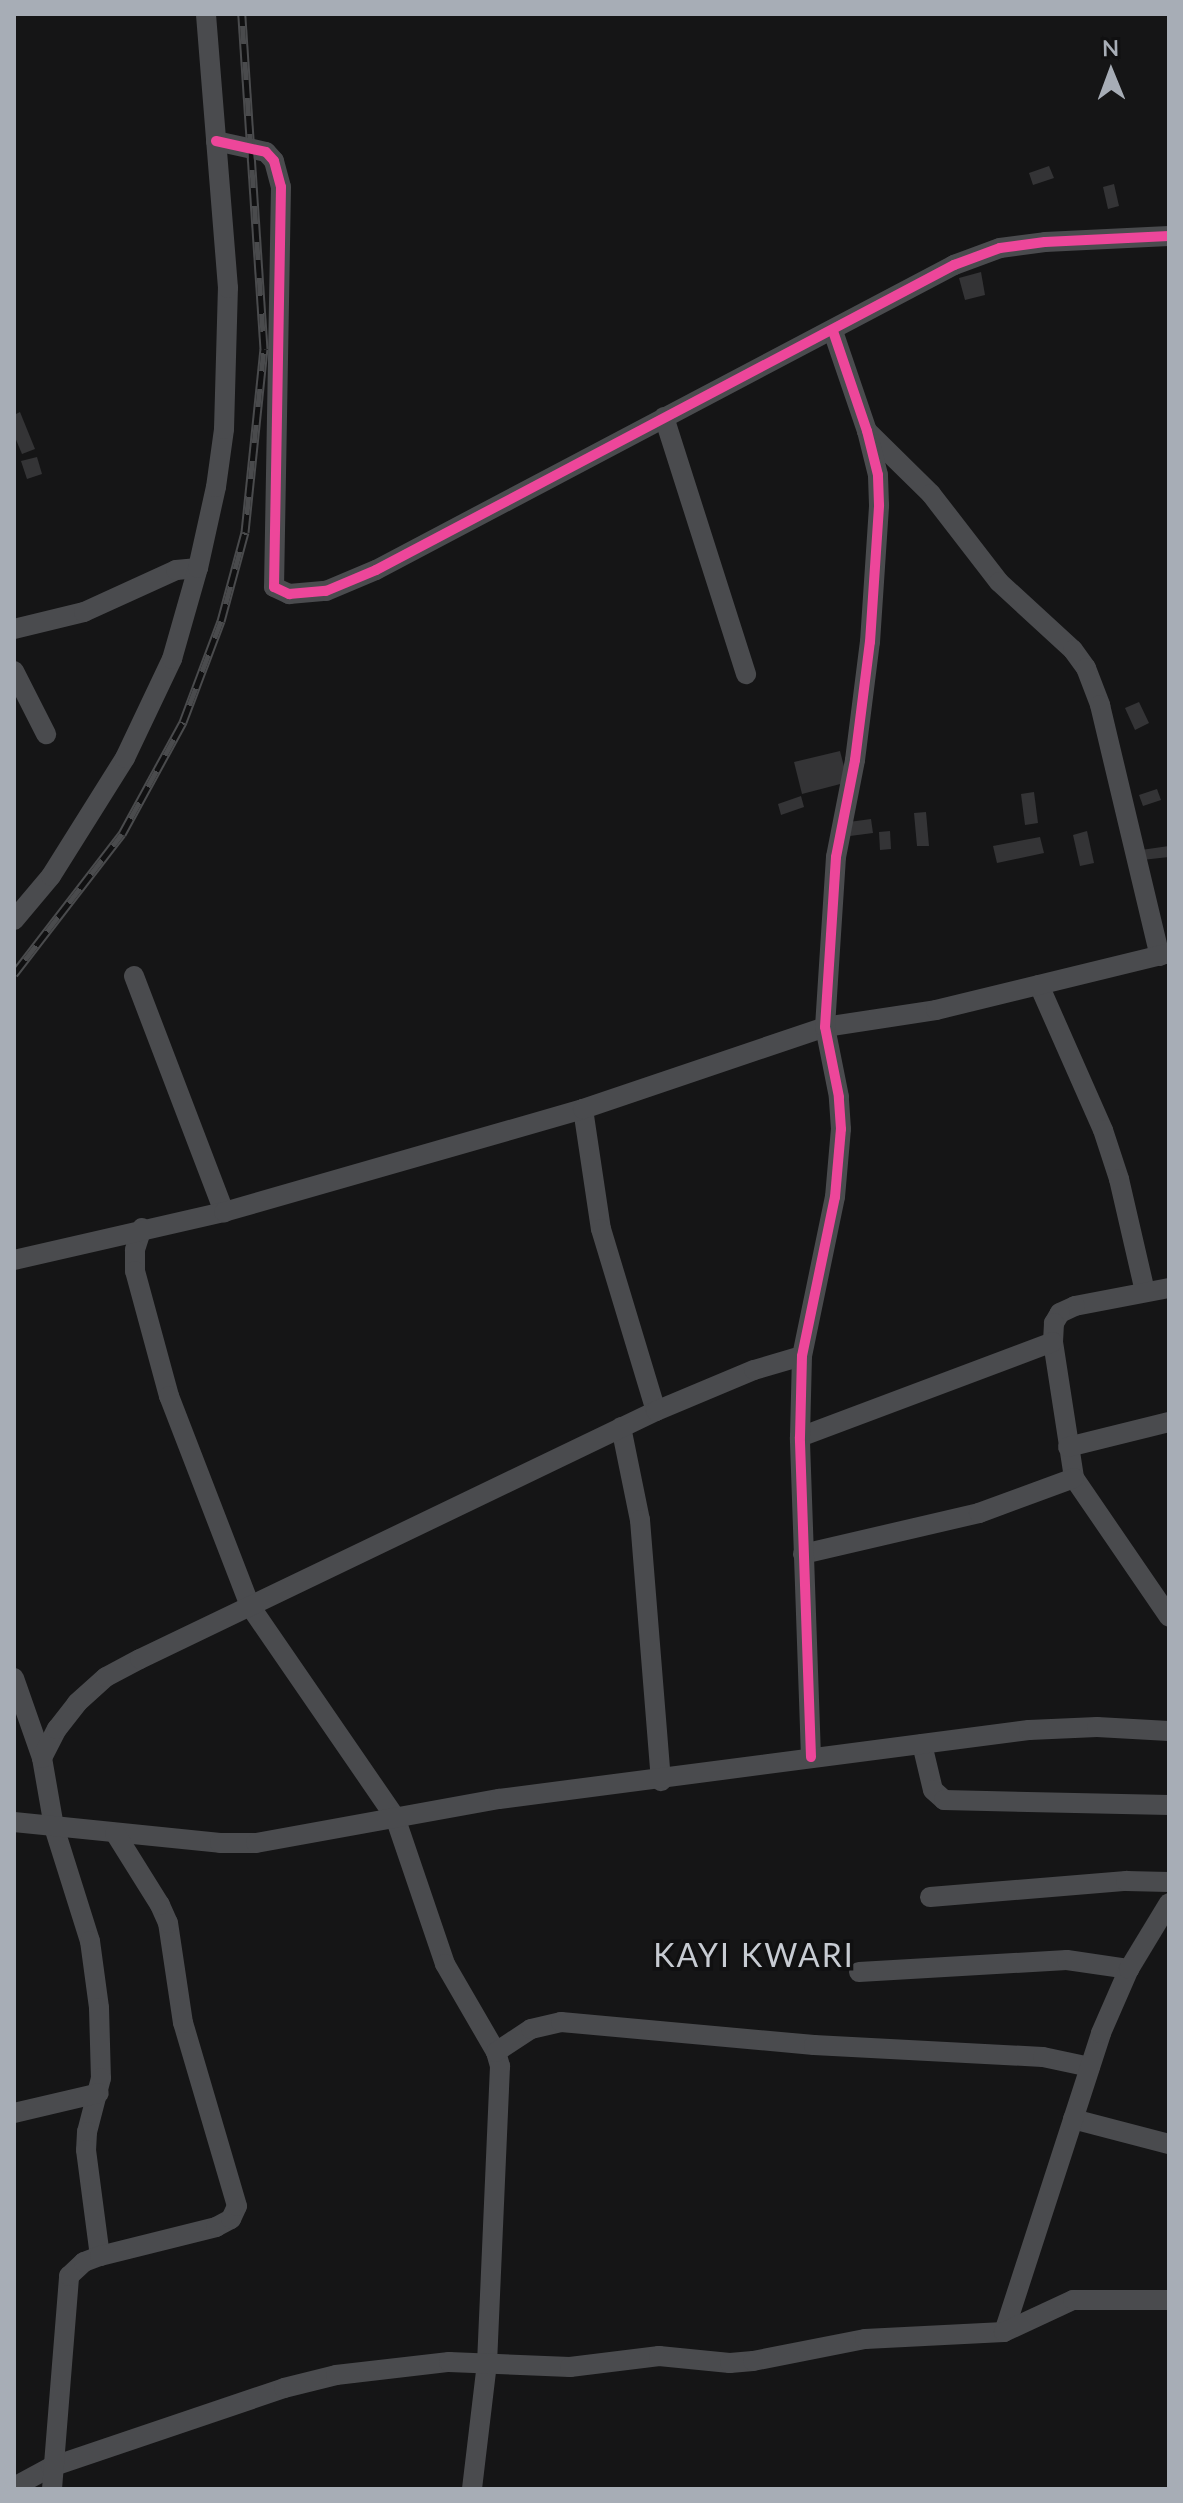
<!DOCTYPE html>
<style>
body{margin:0}
#map{position:relative;width:1183px;height:2503px;overflow:hidden;background:#151516;font-family:Lato,sans-serif}
div>[style]{position:absolute}
.building>*{inset:0;background:#343436}
.minor>*{height:20px;margin:-10px;padding:0 10px;transform-origin:10px;border-radius:10px;background:#4a4b4e}
.rail>*{height:9px;margin-top:-4.5px;transform-origin:0;background:repeating-linear-gradient(90deg,#101011 0 18px,#4a4b4d 0 36px);box-sizing:border-box;border-block:2px solid #4a4b4d}
.cycleway>*{height:10px;margin:-5px;padding:0 5px;transform-origin:5px;border-radius:5px;background:#ed469a}
span{translate:-50% -50%;white-space:nowrap;text-align:center;line-height:1.15;-webkit-text-stroke:7px #101011;paint-order:stroke}
.quarter-label{font-size:32px;color:#c7cbd2;letter-spacing:2px}
.frame{position:absolute;inset:0;border:16px solid #a7adb6;pointer-events:none}
.north{position:absolute;left:1071px;top:32px;width:80px;height:80px;-webkit-text-stroke:6px #101011;paint-order:stroke;rotate:359deg;font-size:22px;font-weight:700;line-height:32px;text-align:center;color:#a7adb6}
.north::after{content:'';display:block;margin:auto;width:28px;height:36px;background:#a7adb6;clip-path:polygon(50% 0,100% 100%,50% 72%,0 100%)}
</style>
<div id="map">
<div class="building">
<i style="clip-path:polygon(1049px 166px,1054px 178px,1033px 185px,1029px 173px)"></i>
<i style="clip-path:polygon(1114px 184px,1119px 206px,1108px 209px,1103px 187px)"></i>
<i style="clip-path:polygon(981px 272px,985px 295px,965px 300px,959px 278px)"></i>
<i style="clip-path:polygon(20px 412px,35px 449px,22px 454px,14px 435px,14px 415px)"></i>
<i style="clip-path:polygon(37px 457px,42px 474px,27px 479px,21px 461px)"></i>
<i style="clip-path:polygon(1139px 702px,1149px 723px,1135px 730px,1125px 708px)"></i>
<i style="clip-path:polygon(840px 751px,848px 782px,802px 794px,794px 762px)"></i>
<i style="clip-path:polygon(1157px 789px,1161px 800px,1143px 806px,1139px 795px)"></i>
<i style="clip-path:polygon(1034px 792px,1038px 823px,1025px 825px,1021px 794px)"></i>
<i style="clip-path:polygon(801px 796px,804px 807px,781px 815px,778px 804px)"></i>
<i style="clip-path:polygon(926px 812px,929px 846px,917px 846px,914px 813px)"></i>
<i style="clip-path:polygon(871px 819px,873px 833px,850px 836px,849px 822px)"></i>
<i style="clip-path:polygon(890px 831px,891px 849px,880px 850px,879px 832px)"></i>
<i style="clip-path:polygon(1087px 831px,1094px 863px,1080px 866px,1073px 835px)"></i>
<i style="clip-path:polygon(1040px 837px,1044px 853px,997px 863px,993px 846px)"></i>
<i style="clip-path:polygon(1169px 846px,1169px 857px,1142px 860px,1141px 850px)"></i>
</div>
<div class="minor">
<i style="left:216px;top:141px;width:51px;rotate:12.4deg"></i>
<i style="left:266px;top:152px;width:12px;rotate:48deg"></i>
<i style="left:274px;top:161px;width:27px;rotate:75deg"></i>
<i style="left:281px;top:187px;width:400px;rotate:91deg"></i>
<i style="left:274px;top:587px;width:17px;rotate:25deg"></i>
<i style="left:289px;top:594px;width:37px;rotate:-5deg"></i>
<i style="left:326px;top:591px;width:54px;rotate:-22.8deg"></i>
<i style="left:376px;top:570px;width:654px;rotate:-27.82deg"></i>
<i style="left:954px;top:265px;width:49px;rotate:-20.3deg"></i>
<i style="left:1000px;top:248px;width:45px;rotate:-7.6deg"></i>
<i style="left:1045px;top:242px;width:124px;rotate:-2.8deg"></i>
<i style="left:664px;top:417px;width:270px;rotate:72.3deg"></i>
<i style="left:867px;top:431px;width:90px;rotate:44.5deg"></i>
<i style="left:931px;top:494px;width:111px;rotate:52.3deg"></i>
<i style="left:999px;top:582px;width:100px;rotate:42.6deg"></i>
<i style="left:1073px;top:650px;width:22px;rotate:54deg"></i>
<i style="left:1086px;top:668px;width:40px;rotate:69deg"></i>
<i style="left:1100px;top:705px;width:258px;rotate:76.6deg"></i>
<i style="left:14px;top:629px;width:72px;rotate:-13.7deg"></i>
<i style="left:84px;top:612px;width:101px;rotate:-24.5deg"></i>
<i style="left:176px;top:570px;width:22px;rotate:-5deg"></i>
<i style="left:14px;top:671px;width:71px;rotate:63.1deg"></i>
<i style="left:14px;top:920px;width:57px;rotate:-49.9deg"></i>
<i style="left:51px;top:876px;width:139px;rotate:-57.9deg"></i>
<i style="left:125px;top:758px;width:110px;rotate:-64.6deg"></i>
<i style="left:172px;top:659px;width:95px;rotate:-74.1deg"></i>
<i style="left:198px;top:568px;width:83px;rotate:-77.5deg"></i>
<i style="left:216px;top:487px;width:59px;rotate:-82.1deg"></i>
<i style="left:224px;top:429px;width:141px;rotate:-88.4deg"></i>
<i style="left:228px;top:288px;width:275px;rotate:-94.6deg"></i>
<i style="left:134px;top:976px;width:253px;rotate:69.1deg"></i>
<i style="left:1039px;top:985px;width:158px;rotate:66.2deg"></i>
<i style="left:1103px;top:1130px;width:52px;rotate:71.9deg"></i>
<i style="left:1119px;top:1179px;width:116px;rotate:77deg"></i>
<i style="left:583px;top:1109px;width:121px;rotate:81.5deg"></i>
<i style="left:601px;top:1229px;width:190px;rotate:73.2deg"></i>
<i style="left:142px;top:1228px;width:23px;rotate:108deg"></i>
<i style="left:135px;top:1250px;width:21px;rotate:90deg"></i>
<i style="left:135px;top:1271px;width:130px;rotate:74.8deg"></i>
<i style="left:169px;top:1396px;width:225px;rotate:68.9deg"></i>
<i style="left:250px;top:1606px;width:256px;rotate:55.5deg"></i>
<i style="left:395px;top:1817px;width:155px;rotate:71.2deg"></i>
<i style="left:445px;top:1964px;width:102px;rotate:59.9deg"></i>
<i style="left:496px;top:2052px;width:15px;rotate:74deg"></i>
<i style="left:500px;top:2066px;width:297px;rotate:92.5deg"></i>
<i style="left:487px;top:2363px;width:127px;rotate:96.8deg"></i>
<i style="left:14px;top:1260px;width:215px;rotate:-12.9deg"></i>
<i style="left:224px;top:1212px;width:373px;rotate:-16deg"></i>
<i style="left:583px;top:1109px;width:256px;rotate:-18.7deg"></i>
<i style="left:825px;top:1027px;width:112px;rotate:-8.7deg"></i>
<i style="left:936px;top:1010px;width:240px;rotate:-13.7deg"></i>
<i style="left:1169px;top:1288px;width:96px;rotate:169.2deg"></i>
<i style="left:1075px;top:1306px;width:17px;rotate:155deg"></i>
<i style="left:1060px;top:1313px;width:12px;rotate:121deg"></i>
<i style="left:1054px;top:1323px;width:19px;rotate:93deg"></i>
<i style="left:1053px;top:1342px;width:138px;rotate:81.2deg"></i>
<i style="left:1074px;top:1478px;width:168px;rotate:55.6deg"></i>
<i style="left:621px;top:1427px;width:95px;rotate:78.5deg"></i>
<i style="left:640px;top:1520px;width:262px;rotate:85.4deg"></i>
<i style="left:800px;top:1437px;width:270px;rotate:-20.6deg"></i>
<i style="left:1068px;top:1447px;width:104px;rotate:-13.9deg"></i>
<i style="left:803px;top:1554px;width:181px;rotate:-13.1deg"></i>
<i style="left:979px;top:1513px;width:101px;rotate:-20.2deg"></i>
<i style="left:14px;top:1678px;width:85px;rotate:70.7deg"></i>
<i style="left:42px;top:1758px;width:70px;rotate:80.1deg"></i>
<i style="left:54px;top:1827px;width:120px;rotate:72.5deg"></i>
<i style="left:90px;top:1941px;width:68px;rotate:82.3deg"></i>
<i style="left:99px;top:2008px;width:70px;rotate:88.4deg"></i>
<i style="left:101px;top:2078px;width:56px;rotate:104.5deg"></i>
<i style="left:87px;top:2132px;width:18px;rotate:93deg"></i>
<i style="left:86px;top:2150px;width:107px;rotate:82.5deg"></i>
<i style="left:922px;top:1744px;width:47px;rotate:76.6deg"></i>
<i style="left:933px;top:1790px;width:15px;rotate:42deg"></i>
<i style="left:944px;top:1800px;width:225px;rotate:1.3deg"></i>
<i style="left:811px;top:1757px;width:320px;rotate:-92deg"></i>
<i style="left:800px;top:1437px;width:81px;rotate:-88.6deg"></i>
<i style="left:802px;top:1356px;width:162px;rotate:-78.3deg"></i>
<i style="left:835px;top:1197px;width:68px;rotate:-85deg"></i>
<i style="left:841px;top:1129px;width:32px;rotate:-94deg"></i>
<i style="left:839px;top:1097px;width:71px;rotate:-101.3deg"></i>
<i style="left:825px;top:1027px;width:170px;rotate:-86.3deg"></i>
<i style="left:836px;top:857px;width:99px;rotate:-78.9deg"></i>
<i style="left:855px;top:760px;width:119px;rotate:-82.8deg"></i>
<i style="left:870px;top:642px;width:137px;rotate:-86.2deg"></i>
<i style="left:879px;top:505px;width:30px;rotate:-92deg"></i>
<i style="left:878px;top:475px;width:45px;rotate:-104deg"></i>
<i style="left:867px;top:431px;width:106px;rotate:-108.8deg"></i>
<i style="left:42px;top:1758px;width:33px;rotate:-63deg"></i>
<i style="left:57px;top:1729px;width:33px;rotate:-52deg"></i>
<i style="left:77px;top:1703px;width:39px;rotate:-42deg"></i>
<i style="left:106px;top:1677px;width:38px;rotate:-28deg"></i>
<i style="left:140px;top:1659px;width:573px;rotate:-25.67deg"></i>
<i style="left:656px;top:1411px;width:106px;rotate:-22.7deg"></i>
<i style="left:754px;top:1370px;width:50px;rotate:-16.3deg"></i>
<i style="left:14px;top:1822px;width:207px;rotate:5.8deg"></i>
<i style="left:220px;top:1843px;width:36px"></i>
<i style="left:256px;top:1843px;width:247px;rotate:-10.3deg"></i>
<i style="left:499px;top:1799px;width:534px;rotate:-7.42deg"></i>
<i style="left:1029px;top:1730px;width:68px;rotate:-2.5deg"></i>
<i style="left:1097px;top:1727px;width:72px;rotate:3.2deg"></i>
<i style="left:930px;top:1897px;width:197px;rotate:-4.7deg"></i>
<i style="left:1126px;top:1881px;width:43px;rotate:1.3deg"></i>
<i style="left:859px;top:1972px;width:208px;rotate:-3.3deg"></i>
<i style="left:1067px;top:1960px;width:63px;rotate:8.3deg"></i>
<i style="left:496px;top:2052px;width:42px;rotate:-33.3deg"></i>
<i style="left:531px;top:2029px;width:31px;rotate:-13deg"></i>
<i style="left:561px;top:2022px;width:254px;rotate:5.2deg"></i>
<i style="left:814px;top:2045px;width:229px;rotate:3deg"></i>
<i style="left:1043px;top:2057px;width:48px;rotate:12deg"></i>
<i style="left:14px;top:2113px;width:87px;rotate:-13.2deg"></i>
<i style="left:1073px;top:2119px;width:99px;rotate:14.6deg"></i>
<i style="left:1004px;top:2332px;width:314px;rotate:-72deg"></i>
<i style="left:1101px;top:2033px;width:70px;rotate:-66.4deg"></i>
<i style="left:1129px;top:1969px;width:77px;rotate:-58.8deg"></i>
<i style="left:14px;top:2487px;width:42px;rotate:-28.4deg"></i>
<i style="left:51px;top:2467px;width:246px;rotate:-18.7deg"></i>
<i style="left:284px;top:2388px;width:54px;rotate:-14deg"></i>
<i style="left:336px;top:2375px;width:114px;rotate:-6.6deg"></i>
<i style="left:449px;top:2362px;width:121px;rotate:2.4deg"></i>
<i style="left:570px;top:2367px;width:90px;rotate:-7deg"></i>
<i style="left:659px;top:2356px;width:71px;rotate:5.6deg"></i>
<i style="left:730px;top:2363px;width:23px;rotate:-5deg"></i>
<i style="left:753px;top:2361px;width:114px;rotate:-11.1deg"></i>
<i style="left:865px;top:2339px;width:139px;rotate:-2.9deg"></i>
<i style="left:1004px;top:2332px;width:76px;rotate:-24.9deg"></i>
<i style="left:1073px;top:2300px;width:96px"></i>
<i style="left:52px;top:2489px;width:214px;rotate:-85.4deg"></i>
<i style="left:69px;top:2276px;width:21px;rotate:-43deg"></i>
<i style="left:84px;top:2262px;width:17px;rotate:-21deg"></i>
<i style="left:100px;top:2256px;width:120px;rotate:-14deg"></i>
<i style="left:216px;top:2227px;width:17px;rotate:-28deg"></i>
<i style="left:231px;top:2219px;width:14px;rotate:-65deg"></i>
<i style="left:237px;top:2206px;width:191px;rotate:-106.4deg"></i>
<i style="left:183px;top:2023px;width:101px;rotate:-98.5deg"></i>
<i style="left:168px;top:1923px;width:20px;rotate:-114deg"></i>
<i style="left:160px;top:1905px;width:85px;rotate:-122deg"></i>
</div>
<div class="rail">
<i style="left:14px;top:974px;width:177px;rotate:-52.4deg"></i>
<i style="left:122px;top:834px;width:128px;rotate:-61.4deg"></i>
<i style="left:183px;top:722px;width:108px;rotate:-69.4deg"></i>
<i style="left:221px;top:621px;width:92px;rotate:-74.9deg"></i>
<i style="left:245px;top:532px;width:184px;rotate:-84.1deg"></i>
<i style="left:264px;top:349px;width:336px;rotate:-93.8deg"></i>
</div>
<div class="cycleway">
<i style="left:216px;top:141px;width:51px;rotate:12.4deg"></i>
<i style="left:266px;top:152px;width:12px;rotate:48deg"></i>
<i style="left:274px;top:161px;width:27px;rotate:75deg"></i>
<i style="left:281px;top:187px;width:400px;rotate:91deg"></i>
<i style="left:274px;top:587px;width:17px;rotate:25deg"></i>
<i style="left:289px;top:594px;width:37px;rotate:-5deg"></i>
<i style="left:326px;top:591px;width:54px;rotate:-22.8deg"></i>
<i style="left:376px;top:570px;width:654px;rotate:-27.82deg"></i>
<i style="left:954px;top:265px;width:49px;rotate:-20.3deg"></i>
<i style="left:1000px;top:248px;width:45px;rotate:-7.6deg"></i>
<i style="left:1045px;top:242px;width:124px;rotate:-2.8deg"></i>
<i style="left:811px;top:1757px;width:320px;rotate:-92deg"></i>
<i style="left:800px;top:1437px;width:81px;rotate:-88.6deg"></i>
<i style="left:802px;top:1356px;width:162px;rotate:-78.3deg"></i>
<i style="left:835px;top:1197px;width:68px;rotate:-85deg"></i>
<i style="left:841px;top:1129px;width:32px;rotate:-94deg"></i>
<i style="left:839px;top:1097px;width:71px;rotate:-101.3deg"></i>
<i style="left:825px;top:1027px;width:170px;rotate:-86.3deg"></i>
<i style="left:836px;top:857px;width:99px;rotate:-78.9deg"></i>
<i style="left:855px;top:760px;width:119px;rotate:-82.8deg"></i>
<i style="left:870px;top:642px;width:137px;rotate:-86.2deg"></i>
<i style="left:879px;top:505px;width:30px;rotate:-92deg"></i>
<i style="left:878px;top:475px;width:45px;rotate:-104deg"></i>
<i style="left:867px;top:431px;width:106px;rotate:-108.8deg"></i>
</div>
<div class="quarter-label">
<span style="left:754px;top:1955px">KAYI KWARI</span>
</div>
<div class="frame"></div>
<div class="north">N</div>
</div>
